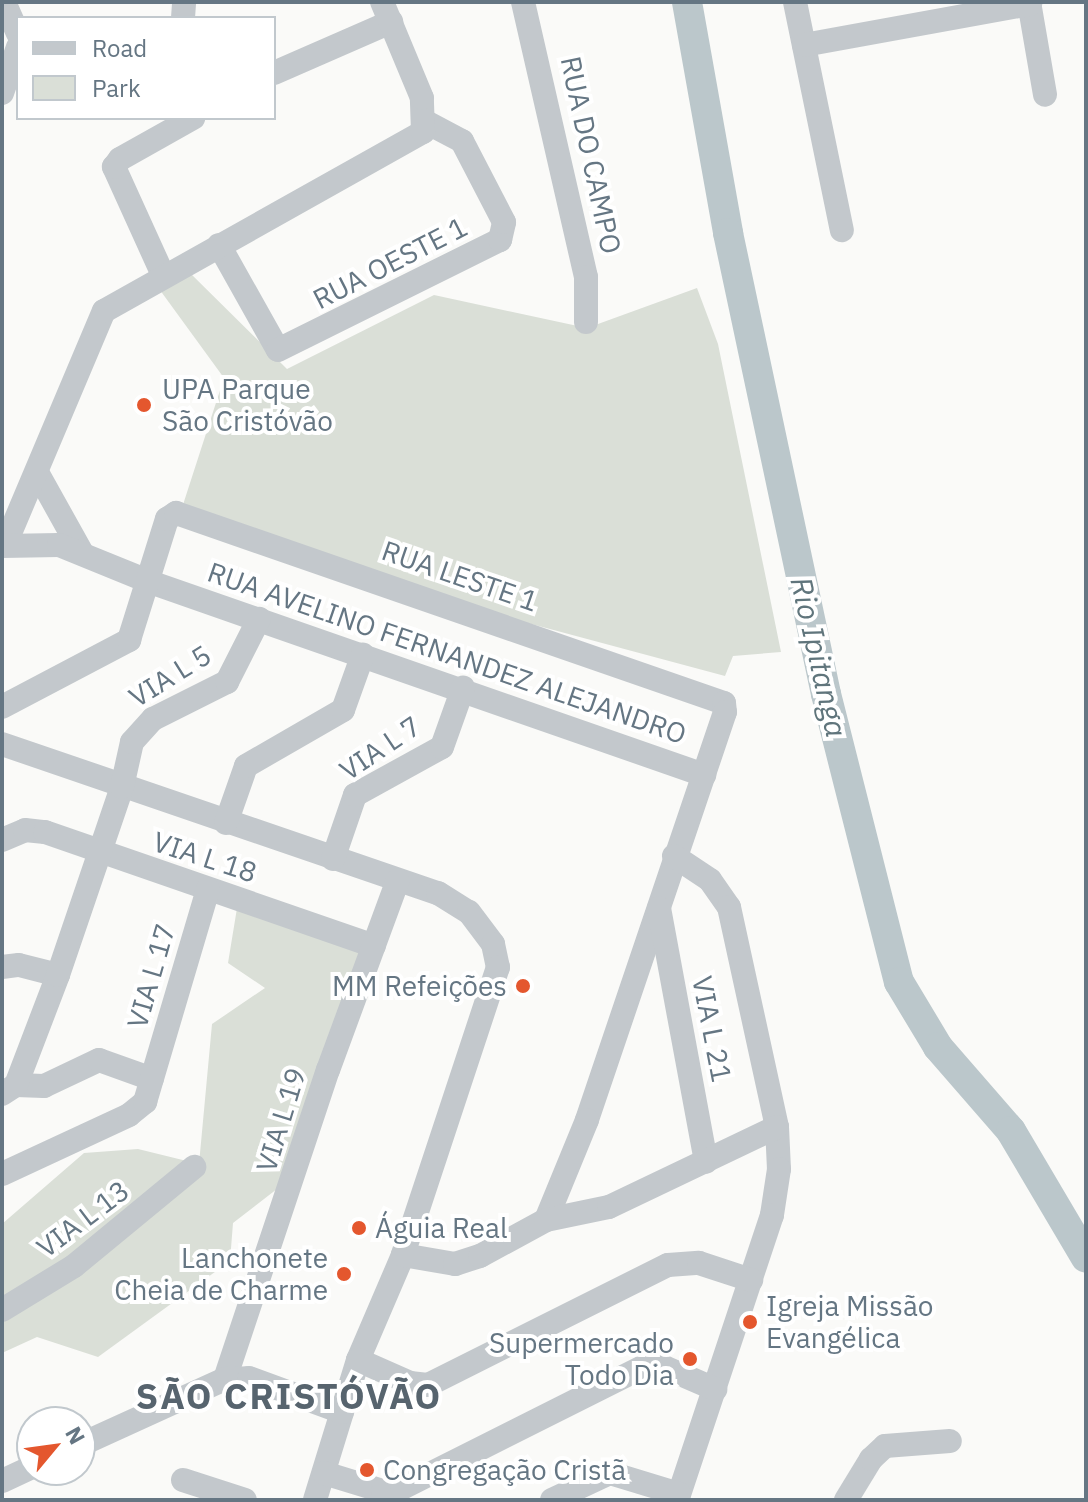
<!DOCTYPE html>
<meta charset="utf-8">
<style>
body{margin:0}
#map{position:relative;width:1088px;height:1502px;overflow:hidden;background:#fafaf8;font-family:"IBM Plex Sans",sans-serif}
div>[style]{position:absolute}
.green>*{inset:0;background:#dadfd7}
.river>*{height:30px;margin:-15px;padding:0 15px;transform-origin:15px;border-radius:15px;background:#bbc7cb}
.minor>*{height:24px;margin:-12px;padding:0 12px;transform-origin:12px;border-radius:12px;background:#c3c8cc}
.dots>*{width:22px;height:22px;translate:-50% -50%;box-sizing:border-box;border:4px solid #fff;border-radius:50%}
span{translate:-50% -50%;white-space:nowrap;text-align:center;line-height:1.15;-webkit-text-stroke:8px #fff;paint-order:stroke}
.street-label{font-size:28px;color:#657683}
.poi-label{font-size:28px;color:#657683}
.left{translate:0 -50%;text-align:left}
.right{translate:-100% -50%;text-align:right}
.water-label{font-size:30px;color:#60757c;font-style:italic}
.district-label{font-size:36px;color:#57646e;font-weight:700;letter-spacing:2px}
.frame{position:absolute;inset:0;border:4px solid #657683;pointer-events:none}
.legend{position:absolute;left:16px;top:16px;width:260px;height:104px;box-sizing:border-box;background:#fff;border:2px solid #c1c8cd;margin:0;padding:10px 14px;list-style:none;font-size:24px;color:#657683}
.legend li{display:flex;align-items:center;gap:16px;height:40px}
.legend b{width:40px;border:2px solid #c1c8cd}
.north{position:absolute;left:16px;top:1406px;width:80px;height:80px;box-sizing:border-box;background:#fff;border:2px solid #c1c8cd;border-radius:50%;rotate:61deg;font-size:22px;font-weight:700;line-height:32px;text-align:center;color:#657683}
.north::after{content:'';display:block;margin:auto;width:28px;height:36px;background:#e4572e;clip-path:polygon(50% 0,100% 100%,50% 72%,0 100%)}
</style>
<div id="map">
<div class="green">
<i style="clip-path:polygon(187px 270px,287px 369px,434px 295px,587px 328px,697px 288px,718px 344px,781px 652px,733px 656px,725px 676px,367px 580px,179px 517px,224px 378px,157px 286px)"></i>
<i style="clip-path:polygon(238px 902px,377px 950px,286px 1182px,233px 1223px,230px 1261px,98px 1357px,37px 1337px,2px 1353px,2px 1224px,84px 1153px,138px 1149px,199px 1164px,212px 1024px,265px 988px,228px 963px)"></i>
</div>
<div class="river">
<i style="left:687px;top:2px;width:235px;rotate:79.9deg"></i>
<i style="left:728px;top:233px;width:471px;rotate:78deg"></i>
<i style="left:826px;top:694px;width:297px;rotate:75.8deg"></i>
<i style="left:899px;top:982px;width:76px;rotate:59deg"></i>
<i style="left:938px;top:1047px;width:111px;rotate:49deg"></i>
<i style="left:1011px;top:1131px;width:147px;rotate:59.4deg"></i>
</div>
<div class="minor">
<i style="left:4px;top:2px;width:34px;rotate:66deg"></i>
<i style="left:523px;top:2px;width:282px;rotate:77.1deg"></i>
<i style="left:586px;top:277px;width:45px;rotate:90deg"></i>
<i style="left:795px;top:2px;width:233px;rotate:78.4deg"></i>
<i style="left:1029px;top:2px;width:94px;rotate:80.2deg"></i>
<i style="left:183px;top:18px;width:16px;rotate:-86deg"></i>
<i style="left:804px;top:45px;width:230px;rotate:-10.3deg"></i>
<i style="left:274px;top:73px;width:128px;rotate:-23.6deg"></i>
<i style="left:2px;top:93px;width:49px;rotate:-70.8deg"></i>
<i style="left:219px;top:245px;width:120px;rotate:60.7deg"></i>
<i style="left:278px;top:350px;width:248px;rotate:-26.4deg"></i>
<i style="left:500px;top:240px;width:18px;rotate:-77deg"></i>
<i style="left:504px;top:222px;width:91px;rotate:-117.4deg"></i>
<i style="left:462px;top:141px;width:41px;rotate:-152.2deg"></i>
<i style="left:163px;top:275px;width:119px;rotate:-114.4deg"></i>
<i style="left:114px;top:167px;width:10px;rotate:-53deg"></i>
<i style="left:120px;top:159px;width:84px;rotate:-29.3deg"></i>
<i style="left:38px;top:474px;width:90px;rotate:60.9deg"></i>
<i style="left:5px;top:545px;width:254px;rotate:-67.1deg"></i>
<i style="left:104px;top:311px;width:366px;rotate:-29.3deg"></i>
<i style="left:423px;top:132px;width:34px;rotate:-92deg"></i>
<i style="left:422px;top:98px;width:104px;rotate:-112.6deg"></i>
<i style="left:2px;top:546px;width:57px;rotate:-1deg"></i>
<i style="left:59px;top:545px;width:98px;rotate:22.1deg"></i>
<i style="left:150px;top:582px;width:587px;rotate:19.21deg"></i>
<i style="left:2px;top:707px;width:144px;rotate:-27.8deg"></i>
<i style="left:129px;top:640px;width:127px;rotate:-72.6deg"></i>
<i style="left:167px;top:519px;width:11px;rotate:-34deg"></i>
<i style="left:176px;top:513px;width:580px;rotate:19.12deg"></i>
<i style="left:724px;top:703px;width:9px;rotate:84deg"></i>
<i style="left:725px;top:712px;width:431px;rotate:108.7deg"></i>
<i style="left:587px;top:1120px;width:108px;rotate:112.3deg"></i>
<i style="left:2px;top:744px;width:461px;rotate:18.9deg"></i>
<i style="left:438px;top:893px;width:36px;rotate:32deg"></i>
<i style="left:469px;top:912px;width:40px;rotate:53deg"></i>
<i style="left:493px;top:944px;width:24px;rotate:78deg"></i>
<i style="left:498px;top:967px;width:303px;rotate:108.3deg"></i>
<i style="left:403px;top:1255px;width:114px;rotate:113.2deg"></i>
<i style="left:358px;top:1360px;width:146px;rotate:107.1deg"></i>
<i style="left:226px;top:823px;width:60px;rotate:-70.7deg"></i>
<i style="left:246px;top:766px;width:112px;rotate:-30deg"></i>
<i style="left:343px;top:710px;width:59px;rotate:-70.3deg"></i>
<i style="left:2px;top:840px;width:25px;rotate:-23deg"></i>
<i style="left:25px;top:830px;width:20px;rotate:6deg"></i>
<i style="left:45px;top:832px;width:348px;rotate:19.1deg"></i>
<i style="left:674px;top:856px;width:43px;rotate:33.7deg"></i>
<i style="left:710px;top:880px;width:33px;rotate:55deg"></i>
<i style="left:729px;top:907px;width:225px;rotate:77.7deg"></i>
<i style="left:777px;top:1127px;width:42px;rotate:87.3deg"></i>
<i style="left:779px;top:1169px;width:47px;rotate:98.7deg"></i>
<i style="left:772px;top:1215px;width:300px;rotate:108.4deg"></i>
<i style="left:333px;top:859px;width:68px;rotate:-71deg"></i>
<i style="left:355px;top:795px;width:99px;rotate:-28.9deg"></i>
<i style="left:442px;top:747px;width:63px;rotate:-70.4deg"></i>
<i style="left:659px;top:908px;width:258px;rotate:79.5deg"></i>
<i style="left:2px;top:967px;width:17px;rotate:-7deg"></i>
<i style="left:19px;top:965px;width:40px;rotate:14.4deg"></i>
<i style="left:16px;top:1085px;width:28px;rotate:2deg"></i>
<i style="left:44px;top:1086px;width:61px;rotate:-25.3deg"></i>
<i style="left:99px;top:1060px;width:56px;rotate:19.7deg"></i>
<i style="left:2px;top:1094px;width:17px;rotate:-33deg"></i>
<i style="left:16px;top:1085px;width:118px;rotate:-69.1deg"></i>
<i style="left:58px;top:975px;width:199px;rotate:-71.2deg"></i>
<i style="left:122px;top:787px;width:46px;rotate:-77.5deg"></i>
<i style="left:132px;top:742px;width:31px;rotate:-48deg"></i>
<i style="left:153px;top:719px;width:83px;rotate:-26.6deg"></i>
<i style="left:227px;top:682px;width:71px;rotate:-63.1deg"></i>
<i style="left:2px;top:1174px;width:140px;rotate:-24.9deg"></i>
<i style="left:129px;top:1115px;width:21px;rotate:-39deg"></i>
<i style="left:145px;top:1102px;width:222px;rotate:-73.5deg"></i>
<i style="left:403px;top:1255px;width:53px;rotate:9.8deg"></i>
<i style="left:455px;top:1264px;width:26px;rotate:-18deg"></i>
<i style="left:480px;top:1256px;width:75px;rotate:-28.6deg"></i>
<i style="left:546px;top:1220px;width:64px;rotate:-11.7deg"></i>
<i style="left:609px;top:1207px;width:186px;rotate:-25.5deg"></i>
<i style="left:2px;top:1310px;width:84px;rotate:-31.4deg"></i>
<i style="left:74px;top:1266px;width:156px;rotate:-39.5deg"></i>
<i style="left:358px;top:1360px;width:57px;rotate:23.9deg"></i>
<i style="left:410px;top:1383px;width:18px;rotate:6deg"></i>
<i style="left:428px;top:1385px;width:268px;rotate:-26.6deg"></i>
<i style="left:668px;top:1265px;width:31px;rotate:-4deg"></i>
<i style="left:699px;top:1263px;width:55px;rotate:18.1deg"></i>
<i style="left:225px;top:1379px;width:326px;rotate:-71.6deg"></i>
<i style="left:328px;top:1070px;width:202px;rotate:-69.8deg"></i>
<i style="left:80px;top:1445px;width:159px;rotate:-24.5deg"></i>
<i style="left:225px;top:1379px;width:24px;rotate:-2deg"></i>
<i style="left:249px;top:1378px;width:99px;rotate:20.1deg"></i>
<i style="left:324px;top:1473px;width:62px;rotate:17deg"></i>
<i style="left:383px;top:1491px;width:19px;rotate:-9deg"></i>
<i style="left:402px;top:1488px;width:270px;rotate:-26.7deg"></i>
<i style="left:643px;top:1367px;width:21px"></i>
<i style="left:664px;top:1367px;width:56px;rotate:23.3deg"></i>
<i style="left:183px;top:1480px;width:65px;rotate:17.9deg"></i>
<i style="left:2px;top:1481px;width:33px;rotate:-25deg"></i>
<i style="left:552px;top:1500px;width:64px;rotate:-25deg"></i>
<i style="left:610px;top:1473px;width:72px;rotate:16.9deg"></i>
<i style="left:846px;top:1500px;width:48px;rotate:-58.6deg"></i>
<i style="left:871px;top:1459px;width:19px;rotate:-43deg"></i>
<i style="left:885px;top:1446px;width:65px;rotate:-4.4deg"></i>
</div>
<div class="dots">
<i style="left:144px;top:405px;background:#e4572e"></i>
<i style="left:523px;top:986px;background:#e4572e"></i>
<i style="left:359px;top:1228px;background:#e4572e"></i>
<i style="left:344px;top:1274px;background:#e4572e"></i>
<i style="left:750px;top:1322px;background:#e4572e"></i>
<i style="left:690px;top:1359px;background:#e4572e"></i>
<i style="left:367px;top:1470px;background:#e4572e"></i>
</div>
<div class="street-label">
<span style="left:591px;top:155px;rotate:78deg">RUA DO CAMPO</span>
<span style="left:390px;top:263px;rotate:-27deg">RUA OESTE 1</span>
<span style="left:460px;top:576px;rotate:19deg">RUA LESTE 1</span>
<span style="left:447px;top:653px;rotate:19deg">RUA AVELINO FERNANDEZ ALEJANDRO</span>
<span style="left:170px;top:676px;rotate:-32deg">VIA L 5</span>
<span style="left:380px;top:748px;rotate:-34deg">VIA L 7</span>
<span style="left:205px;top:857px;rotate:18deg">VIA L 18</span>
<span style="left:151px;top:976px;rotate:-74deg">VIA L 17</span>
<span style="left:712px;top:1029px;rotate:79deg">VIA L 21</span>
<span style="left:281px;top:1120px;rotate:-73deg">VIA L 19</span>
<span style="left:83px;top:1219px;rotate:-37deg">VIA L 13</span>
</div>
<div class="poi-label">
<span class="left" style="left:162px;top:405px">UPA Parque<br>São Cristóvão</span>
<span class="right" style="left:507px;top:986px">MM Refeições</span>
<span class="left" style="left:375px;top:1228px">Águia Real</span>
<span class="right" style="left:328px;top:1274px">Lanchonete<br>Cheia de Charme</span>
<span class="left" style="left:766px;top:1322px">Igreja Missão<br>Evangélica</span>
<span class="right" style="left:674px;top:1359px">Supermercado<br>Todo Dia</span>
<span class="left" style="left:383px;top:1470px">Congregação Cristã</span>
</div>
<div class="water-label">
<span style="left:819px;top:657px;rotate:77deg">Rio Ipitanga</span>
</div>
<div class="district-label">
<span style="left:289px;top:1396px">SÃO CRISTÓVÃO</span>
</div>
<div class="frame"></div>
<ul class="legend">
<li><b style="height:10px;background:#c3c8cc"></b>Road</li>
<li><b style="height:22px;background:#dadfd7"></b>Park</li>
</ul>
<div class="north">N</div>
</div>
